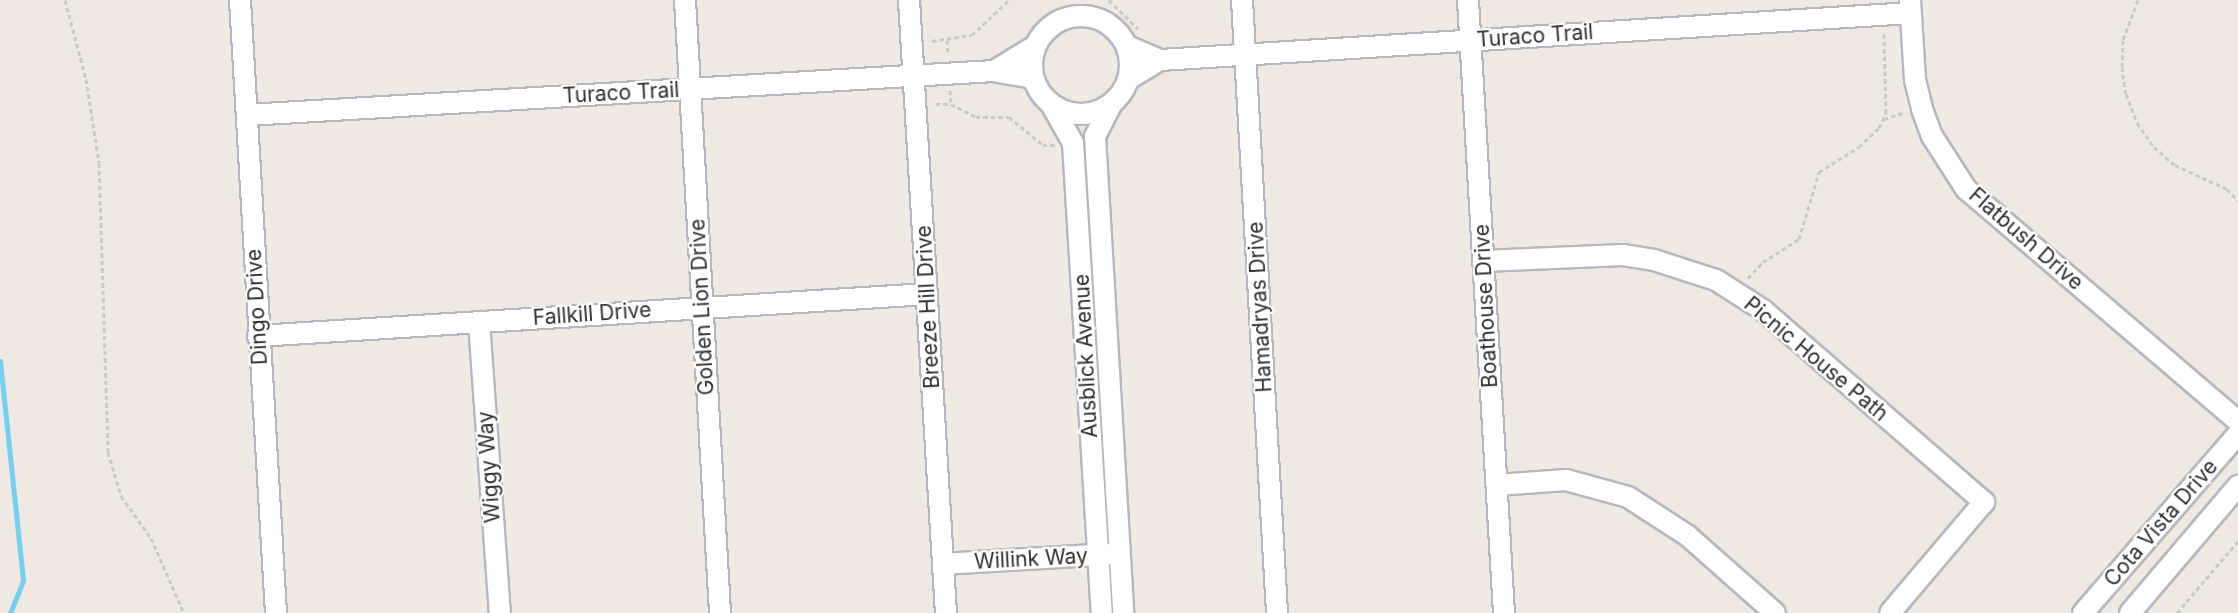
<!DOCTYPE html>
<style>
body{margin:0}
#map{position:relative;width:2238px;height:613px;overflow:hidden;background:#efe9e1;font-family:Inter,sans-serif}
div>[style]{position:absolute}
.stream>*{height:5px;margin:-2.5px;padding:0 2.5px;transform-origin:2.5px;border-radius:2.5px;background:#75cff0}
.path>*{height:3px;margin-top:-1.5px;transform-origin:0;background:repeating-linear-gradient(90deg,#c9c9c9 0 4.5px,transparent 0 7.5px)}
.roads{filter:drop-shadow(2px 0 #b4b7c1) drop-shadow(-2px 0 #b4b7c1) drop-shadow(0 2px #b4b7c1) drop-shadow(0 -2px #b4b7c1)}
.street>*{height:20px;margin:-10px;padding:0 10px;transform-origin:10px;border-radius:10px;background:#fff}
.street>.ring{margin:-10px;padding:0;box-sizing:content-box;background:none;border:20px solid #fff;border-radius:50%}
span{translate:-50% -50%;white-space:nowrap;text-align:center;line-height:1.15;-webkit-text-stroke:4.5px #fff;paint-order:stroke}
.street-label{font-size:21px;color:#2e2e2e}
</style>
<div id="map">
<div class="stream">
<i style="left:0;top:361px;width:221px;rotate:84deg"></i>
<i style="left:23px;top:581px;width:35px;rotate:112deg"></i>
</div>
<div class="path">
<i style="left:65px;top:0;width:82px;rotate:75.1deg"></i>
<i style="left:86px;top:79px;width:85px;rotate:81.2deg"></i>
<i style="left:99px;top:163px;width:289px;rotate:88.2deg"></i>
<i style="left:108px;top:452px;width:46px;rotate:73.5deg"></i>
<i style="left:121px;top:496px;width:52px;rotate:54.5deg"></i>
<i style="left:151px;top:538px;width:82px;rotate:66.3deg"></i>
<i style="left:1109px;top:0;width:41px;rotate:45deg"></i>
<i style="left:2138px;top:0;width:43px;rotate:110.6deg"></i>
<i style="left:2123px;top:40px;width:27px;rotate:92deg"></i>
<i style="left:2122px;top:67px;width:27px;rotate:82deg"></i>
<i style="left:2126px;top:94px;width:31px;rotate:69deg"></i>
<i style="left:2137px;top:123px;width:29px;rotate:55deg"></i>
<i style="left:2154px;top:147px;width:28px;rotate:41deg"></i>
<i style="left:2175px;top:165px;width:57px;rotate:24.8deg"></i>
<i style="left:2227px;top:189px;width:16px;rotate:47deg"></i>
<i style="left:947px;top:40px;width:15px;rotate:86deg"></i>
<i style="left:932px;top:41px;width:40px;rotate:-8.5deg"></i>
<i style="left:972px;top:35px;width:51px;rotate:-43.4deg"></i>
<i style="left:950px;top:90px;width:14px;rotate:86deg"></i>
<i style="left:936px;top:104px;width:15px"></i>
<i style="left:951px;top:104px;width:28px;rotate:27deg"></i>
<i style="left:976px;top:117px;width:33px"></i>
<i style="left:1009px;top:117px;width:44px;rotate:39.5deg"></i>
<i style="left:1043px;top:145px;width:12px"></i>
<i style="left:1884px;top:119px;width:22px;rotate:-18deg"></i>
<i style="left:1748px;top:278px;width:22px;rotate:-47deg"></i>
<i style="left:1763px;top:262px;width:43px;rotate:-32.6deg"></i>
<i style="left:1799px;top:239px;width:70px;rotate:-73.4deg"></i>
<i style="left:1819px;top:172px;width:47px;rotate:-32deg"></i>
<i style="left:1859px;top:147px;width:28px;rotate:-44deg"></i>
<i style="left:1879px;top:128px;width:17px;rotate:-65deg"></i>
<i style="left:1886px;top:113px;width:79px;rotate:-91.5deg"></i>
<i style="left:2177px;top:613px;width:94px;rotate:-49.7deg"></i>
</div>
<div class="roads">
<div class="street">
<i style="left:240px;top:0;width:614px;rotate:86.64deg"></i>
<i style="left:685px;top:0;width:614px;rotate:86.73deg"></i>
<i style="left:909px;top:0;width:614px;rotate:86.55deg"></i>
<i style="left:1242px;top:0;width:614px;rotate:86.73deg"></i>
<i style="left:1468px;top:0;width:614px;rotate:86.64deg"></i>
<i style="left:1910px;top:0;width:80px;rotate:86.4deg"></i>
<i style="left:1915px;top:80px;width:30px;rotate:76deg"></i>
<i style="left:1922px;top:109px;width:29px;rotate:70deg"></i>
<i style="left:1932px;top:136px;width:63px;rotate:57.3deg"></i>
<i style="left:1966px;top:189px;width:358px;rotate:40.5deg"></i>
<i class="ring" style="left:1032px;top:16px;width:78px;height:78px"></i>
<i style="left:1127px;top:46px;width:36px;rotate:23deg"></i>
<i style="left:1160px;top:60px;width:37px;rotate:149deg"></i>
<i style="left:1160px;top:60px;width:752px;rotate:-3.58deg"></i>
<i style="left:1033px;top:78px;width:40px;rotate:-170deg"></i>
<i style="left:994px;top:71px;width:48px;rotate:-31.4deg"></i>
<i style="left:1051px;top:104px;width:45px;rotate:60.6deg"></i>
<i style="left:1073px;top:143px;width:471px;rotate:86.5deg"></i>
<i style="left:1111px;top:105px;width:35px;rotate:117deg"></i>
<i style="left:1095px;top:136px;width:478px;rotate:86.6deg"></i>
<i style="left:247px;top:115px;width:748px;rotate:-3.37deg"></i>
<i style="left:1483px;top:261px;width:140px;rotate:-2.5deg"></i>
<i style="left:1623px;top:255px;width:31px;rotate:9deg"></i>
<i style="left:1654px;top:260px;width:65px;rotate:17.9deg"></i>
<i style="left:1716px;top:280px;width:56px;rotate:32.6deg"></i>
<i style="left:1763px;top:310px;width:293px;rotate:41deg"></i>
<i style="left:1984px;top:502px;width:145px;rotate:130.3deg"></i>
<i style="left:479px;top:322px;width:292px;rotate:85.9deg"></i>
<i style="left:258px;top:336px;width:670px;rotate:-3.59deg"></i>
<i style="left:1497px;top:485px;width:69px;rotate:-4.1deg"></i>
<i style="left:1566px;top:480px;width:64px;rotate:15.3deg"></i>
<i style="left:1628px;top:497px;width:72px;rotate:33deg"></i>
<i style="left:1688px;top:536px;width:116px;rotate:41.5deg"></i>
<i style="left:943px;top:564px;width:167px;rotate:-3.4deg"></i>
<i style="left:2083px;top:613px;width:237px;rotate:-49.1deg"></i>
<i style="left:2130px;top:613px;width:167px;rotate:-49.6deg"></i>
</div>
</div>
<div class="street-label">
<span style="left:1535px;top:36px;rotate:-4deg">Turaco Trail</span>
<span style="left:621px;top:93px;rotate:-3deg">Turaco Trail</span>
<span style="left:2026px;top:239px;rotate:41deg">Flatbush Drive</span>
<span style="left:1486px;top:306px;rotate:-93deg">Boathouse Drive</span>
<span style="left:257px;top:307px;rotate:-93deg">Dingo Drive</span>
<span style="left:702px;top:307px;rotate:-93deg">Golden Lion Drive</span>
<span style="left:928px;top:307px;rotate:-93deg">Breeze Hill Drive</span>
<span style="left:1260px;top:307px;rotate:-93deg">Hamadryas Drive</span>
<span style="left:592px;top:314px;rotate:-4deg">Fallkill Drive</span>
<span style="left:1086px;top:356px;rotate:-93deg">Ausblick Avenue</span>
<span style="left:1816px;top:359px;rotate:40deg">Picnic House Path</span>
<span style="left:489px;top:467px;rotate:-94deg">Wiggy Way</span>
<span style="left:2161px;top:523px;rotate:-49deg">Cota Vista Drive</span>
<span style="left:1031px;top:559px;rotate:-3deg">Willink Way</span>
</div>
</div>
